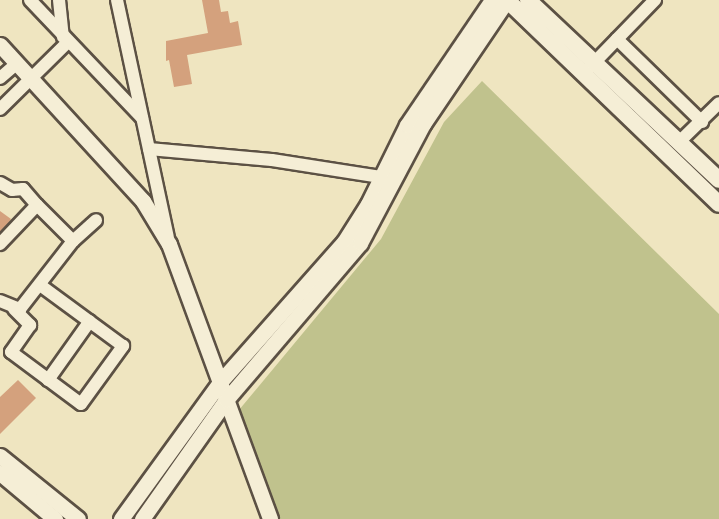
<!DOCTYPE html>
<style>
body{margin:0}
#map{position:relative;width:719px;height:519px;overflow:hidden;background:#efe5c0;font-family:"IM FELL French Canon",serif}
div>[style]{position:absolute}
.green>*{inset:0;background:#c0c28d}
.building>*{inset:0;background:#d4a17d}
.roads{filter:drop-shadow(2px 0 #5c5144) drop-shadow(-2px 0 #5c5144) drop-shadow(0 2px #5c5144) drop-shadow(0 -2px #5c5144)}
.minor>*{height:12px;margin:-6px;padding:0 6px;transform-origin:6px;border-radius:6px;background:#f5eed6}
.tertiary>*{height:15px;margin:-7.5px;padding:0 7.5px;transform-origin:7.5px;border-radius:7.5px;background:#f5eed6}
.secondary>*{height:16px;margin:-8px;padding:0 8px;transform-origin:8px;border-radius:8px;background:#f5eed6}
span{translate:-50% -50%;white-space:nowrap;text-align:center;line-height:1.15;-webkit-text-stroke:5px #f5eed6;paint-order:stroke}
</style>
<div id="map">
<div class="green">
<i style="clip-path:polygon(482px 81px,719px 314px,719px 519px,279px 519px,234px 416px,381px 239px,444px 122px)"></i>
</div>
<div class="building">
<i style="clip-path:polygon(202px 0,219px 0,221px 12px,228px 11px,230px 23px,238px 21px,242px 45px,187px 55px,192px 84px,174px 87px,169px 60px,166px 61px,166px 41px,208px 33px)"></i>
<i style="clip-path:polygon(0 211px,11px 219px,2px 234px,0 232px)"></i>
<i style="clip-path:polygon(18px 380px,36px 398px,0 434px,0 397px)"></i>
</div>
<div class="roads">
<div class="minor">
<i style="left:30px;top:0;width:163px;rotate:46.5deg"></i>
<i style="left:59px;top:0;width:37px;rotate:84deg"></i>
<i style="left:117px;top:0;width:242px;rotate:77.9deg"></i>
<i style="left:617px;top:39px;width:119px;rotate:44.3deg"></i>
<i style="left:589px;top:68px;width:95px;rotate:-45.9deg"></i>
<i style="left:0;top:78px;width:23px;rotate:-41deg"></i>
<i style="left:0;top:109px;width:95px;rotate:-44.6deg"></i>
<i style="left:678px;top:143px;width:57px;rotate:-44.3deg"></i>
<i style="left:149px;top:149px;width:123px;rotate:5.1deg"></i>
<i style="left:272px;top:160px;width:110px;rotate:8.9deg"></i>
<i style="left:0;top:183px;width:14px;rotate:30deg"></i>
<i style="left:12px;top:190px;width:11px;rotate:-5deg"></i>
<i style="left:23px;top:189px;width:21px;rotate:49deg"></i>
<i style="left:37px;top:205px;width:54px;rotate:133.5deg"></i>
<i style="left:37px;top:205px;width:51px;rotate:45deg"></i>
<i style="left:73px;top:241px;width:31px;rotate:-42deg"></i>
<i style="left:0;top:301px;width:22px;rotate:22deg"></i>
<i style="left:20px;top:309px;width:86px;rotate:-52.1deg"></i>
<i style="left:14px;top:309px;width:23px;rotate:45deg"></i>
<i style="left:30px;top:325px;width:33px;rotate:125deg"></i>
<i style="left:11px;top:352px;width:87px;rotate:36.6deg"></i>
<i style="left:81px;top:404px;width:72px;rotate:-54.1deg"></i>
<i style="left:123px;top:346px;width:103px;rotate:-143.7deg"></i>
<i style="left:48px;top:380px;width:72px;rotate:-54.6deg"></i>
</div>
<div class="tertiary">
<i style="left:0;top:45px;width:212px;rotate:47.5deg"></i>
<i style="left:143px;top:201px;width:50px;rotate:58.8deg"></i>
<i style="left:169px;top:244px;width:293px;rotate:69.8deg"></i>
<i style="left:0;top:456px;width:100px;rotate:38.9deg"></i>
<i style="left:0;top:473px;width:72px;rotate:39.9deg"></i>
<i style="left:121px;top:519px;width:169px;rotate:-54.1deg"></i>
<i style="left:220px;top:382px;width:187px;rotate:-48.5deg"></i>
<i style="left:344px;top:242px;width:45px;rotate:-57.7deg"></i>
<i style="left:368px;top:204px;width:88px;rotate:-63.7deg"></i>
<i style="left:407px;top:125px;width:151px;rotate:-55.8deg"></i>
<i style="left:142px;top:519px;width:146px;rotate:-54.8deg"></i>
<i style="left:226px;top:400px;width:206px;rotate:-49.5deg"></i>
<i style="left:360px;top:243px;width:135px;rotate:-62.1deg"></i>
<i style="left:423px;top:124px;width:150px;rotate:-55.9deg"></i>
</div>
<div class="secondary">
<i style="left:507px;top:0;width:294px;rotate:43.9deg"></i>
<i style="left:528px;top:0;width:262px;rotate:43.3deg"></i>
</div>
</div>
</div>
